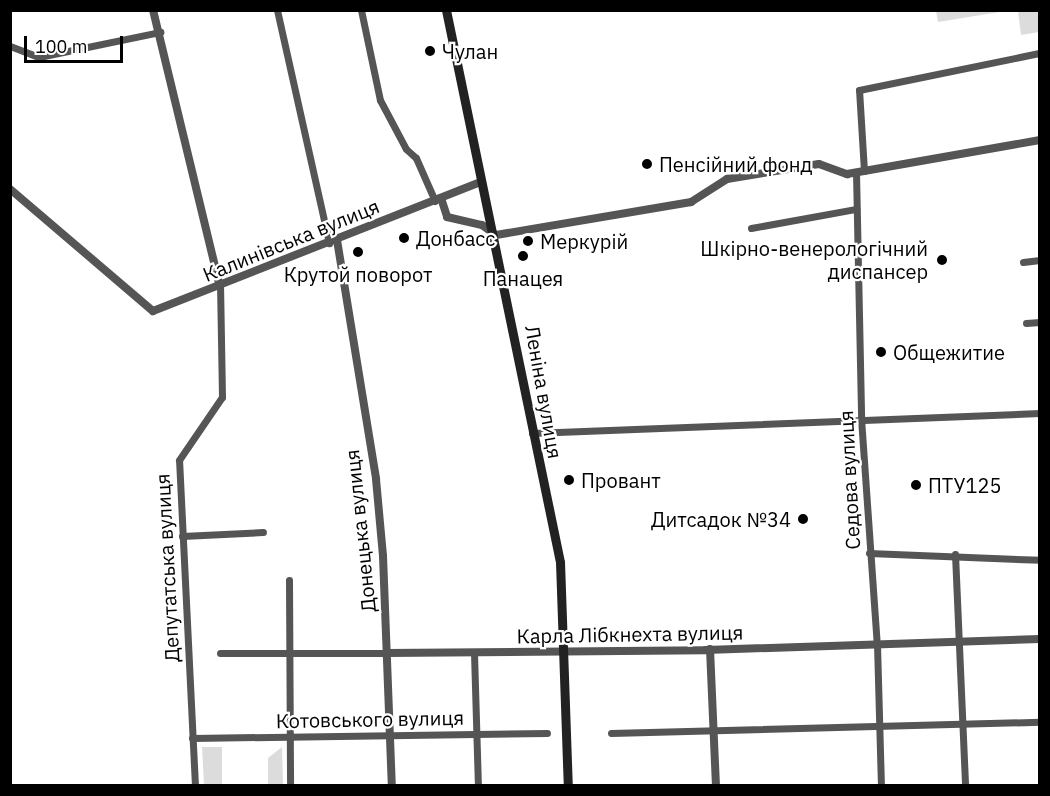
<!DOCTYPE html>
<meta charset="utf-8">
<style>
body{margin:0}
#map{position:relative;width:1050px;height:796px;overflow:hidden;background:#fff;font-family:"IBM Plex Sans",sans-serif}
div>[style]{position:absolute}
.green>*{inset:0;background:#dcdcdc}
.minor>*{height:7px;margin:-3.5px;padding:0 3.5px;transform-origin:3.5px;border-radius:3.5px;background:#555}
.tertiary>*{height:8px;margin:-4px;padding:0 4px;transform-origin:4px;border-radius:4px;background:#555}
.secondary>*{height:9px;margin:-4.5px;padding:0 4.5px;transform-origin:4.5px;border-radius:4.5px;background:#222}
.dots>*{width:16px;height:16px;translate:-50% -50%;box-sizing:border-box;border:3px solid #fff;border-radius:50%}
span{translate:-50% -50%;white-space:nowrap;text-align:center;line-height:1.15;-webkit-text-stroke:4.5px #fff;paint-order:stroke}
.poi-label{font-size:20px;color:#000}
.left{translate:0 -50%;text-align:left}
.right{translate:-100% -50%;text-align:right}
.street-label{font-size:20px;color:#000}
.frame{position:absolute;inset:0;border:12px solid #000;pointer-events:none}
.scale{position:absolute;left:24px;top:36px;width:99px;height:27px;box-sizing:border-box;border:3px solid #000;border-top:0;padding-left:8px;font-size:18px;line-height:21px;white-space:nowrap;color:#000;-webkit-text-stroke:4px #fff;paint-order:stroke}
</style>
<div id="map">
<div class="green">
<i style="clip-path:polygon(936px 11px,936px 10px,1006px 11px,938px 22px)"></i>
<i style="clip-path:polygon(1018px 11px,1039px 11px,1039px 32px,1021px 35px)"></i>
<i style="clip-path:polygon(222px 747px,222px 785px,204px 785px,202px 747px)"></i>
<i style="clip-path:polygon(282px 747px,283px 785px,268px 785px,268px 758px)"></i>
</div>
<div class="minor">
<i style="left:277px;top:10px;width:239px;rotate:77.4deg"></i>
<i style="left:361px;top:10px;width:92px;rotate:78.1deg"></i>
<i style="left:380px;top:100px;width:55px;rotate:62deg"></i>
<i style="left:406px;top:149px;width:13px;rotate:42deg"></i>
<i style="left:416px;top:158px;width:47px;rotate:66.2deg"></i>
<i style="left:10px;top:46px;width:31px;rotate:21deg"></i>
<i style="left:39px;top:57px;width:124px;rotate:-11.7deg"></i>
<i style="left:864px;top:171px;width:81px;rotate:-93.5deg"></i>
<i style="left:859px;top:90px;width:185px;rotate:-11.6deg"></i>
<i style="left:856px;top:172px;width:246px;rotate:88.8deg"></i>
<i style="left:861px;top:418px;width:227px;rotate:86deg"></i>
<i style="left:877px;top:644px;width:142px;rotate:88.4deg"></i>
<i style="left:751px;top:228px;width:107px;rotate:-10.3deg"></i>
<i style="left:1023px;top:262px;width:17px;rotate:-7deg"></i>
<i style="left:1026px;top:323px;width:14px;rotate:-4deg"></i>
<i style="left:532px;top:433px;width:508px;rotate:-2.25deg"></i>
<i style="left:182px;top:536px;width:81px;rotate:-2.8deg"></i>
<i style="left:869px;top:553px;width:171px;rotate:2.3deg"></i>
<i style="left:955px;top:554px;width:232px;rotate:87.5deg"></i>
<i style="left:289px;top:580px;width:206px;rotate:89.7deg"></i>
<i style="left:220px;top:653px;width:167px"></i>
<i style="left:474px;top:653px;width:133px;rotate:88.3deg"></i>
<i style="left:611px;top:733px;width:429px;rotate:-1.5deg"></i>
<i style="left:192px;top:738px;width:355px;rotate:-0.8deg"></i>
<i style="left:195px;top:786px;width:326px;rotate:-92.8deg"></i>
<i style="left:179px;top:460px;width:76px;rotate:-55.7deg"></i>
<i style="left:222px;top:397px;width:111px;rotate:-91deg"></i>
</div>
<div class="tertiary">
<i style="left:153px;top:10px;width:284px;rotate:76.4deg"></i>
<i style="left:10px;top:189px;width:188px;rotate:40.5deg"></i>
<i style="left:153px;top:311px;width:352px;rotate:-21.5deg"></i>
<i style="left:441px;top:198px;width:20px;rotate:72deg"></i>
<i style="left:447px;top:217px;width:36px;rotate:13deg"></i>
<i style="left:482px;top:225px;width:17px;rotate:36deg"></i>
<i style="left:496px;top:235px;width:198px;rotate:-9.6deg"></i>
<i style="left:691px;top:202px;width:43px;rotate:-32.6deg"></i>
<i style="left:727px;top:179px;width:93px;rotate:-9.3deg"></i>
<i style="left:819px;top:164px;width:30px;rotate:20deg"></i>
<i style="left:847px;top:174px;width:196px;rotate:-10deg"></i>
<i style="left:337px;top:240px;width:242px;rotate:80.7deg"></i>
<i style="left:376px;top:479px;width:77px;rotate:84.8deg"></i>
<i style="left:383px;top:556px;width:230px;rotate:87.8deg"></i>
<i style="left:710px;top:649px;width:137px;rotate:87.5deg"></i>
<i style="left:387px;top:653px;width:319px;rotate:-0.5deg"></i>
<i style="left:706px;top:650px;width:334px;rotate:-1.9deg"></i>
</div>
<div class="secondary">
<i style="left:446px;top:10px;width:564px;rotate:78.33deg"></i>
<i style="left:560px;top:562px;width:224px;rotate:88deg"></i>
</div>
<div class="dots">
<i style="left:430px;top:51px;background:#000"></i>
<i style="left:647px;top:164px;background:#000"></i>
<i style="left:404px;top:238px;background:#000"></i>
<i style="left:528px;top:241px;background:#000"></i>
<i style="left:358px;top:252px;background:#000"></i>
<i style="left:523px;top:256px;background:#000"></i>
<i style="left:942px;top:260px;background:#000"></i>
<i style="left:881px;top:352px;background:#000"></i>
<i style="left:569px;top:480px;background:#000"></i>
<i style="left:916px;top:485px;background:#000"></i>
<i style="left:803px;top:519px;background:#000"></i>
</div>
<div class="poi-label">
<span class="left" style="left:442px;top:51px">Чулан</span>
<span class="left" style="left:659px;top:164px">Пенсійний фонд</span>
<span class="left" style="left:416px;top:238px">Донбасс</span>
<span class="left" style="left:540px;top:241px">Меркурій</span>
<span class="right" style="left:928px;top:260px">Шкірно-венерологічний<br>диспансер</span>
<span style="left:358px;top:274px">Крутой поворот</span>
<span style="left:523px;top:278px">Панацея</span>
<span class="left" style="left:893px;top:352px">Общежитие</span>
<span class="left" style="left:581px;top:480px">Провант</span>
<span class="left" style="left:928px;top:485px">ПТУ125</span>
<span class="right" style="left:791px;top:519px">Дитсадок №34</span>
</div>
<div class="street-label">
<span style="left:291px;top:240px;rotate:-22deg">Калинівська вулиця</span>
<span style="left:544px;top:392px;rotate:80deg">Леніна вулиця</span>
<span style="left:849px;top:480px;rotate:-93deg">Седова вулиця</span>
<span style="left:360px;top:531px;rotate:-96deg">Донецька вулиця</span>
<span style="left:167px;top:568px;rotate:-93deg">Депутатська вулиця</span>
<span style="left:630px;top:634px;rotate:-1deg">Карла Лібкнехта вулиця</span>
<span style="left:370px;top:719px;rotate:-1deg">Котовського вулиця</span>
</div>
<div class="frame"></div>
<div class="scale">100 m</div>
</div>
